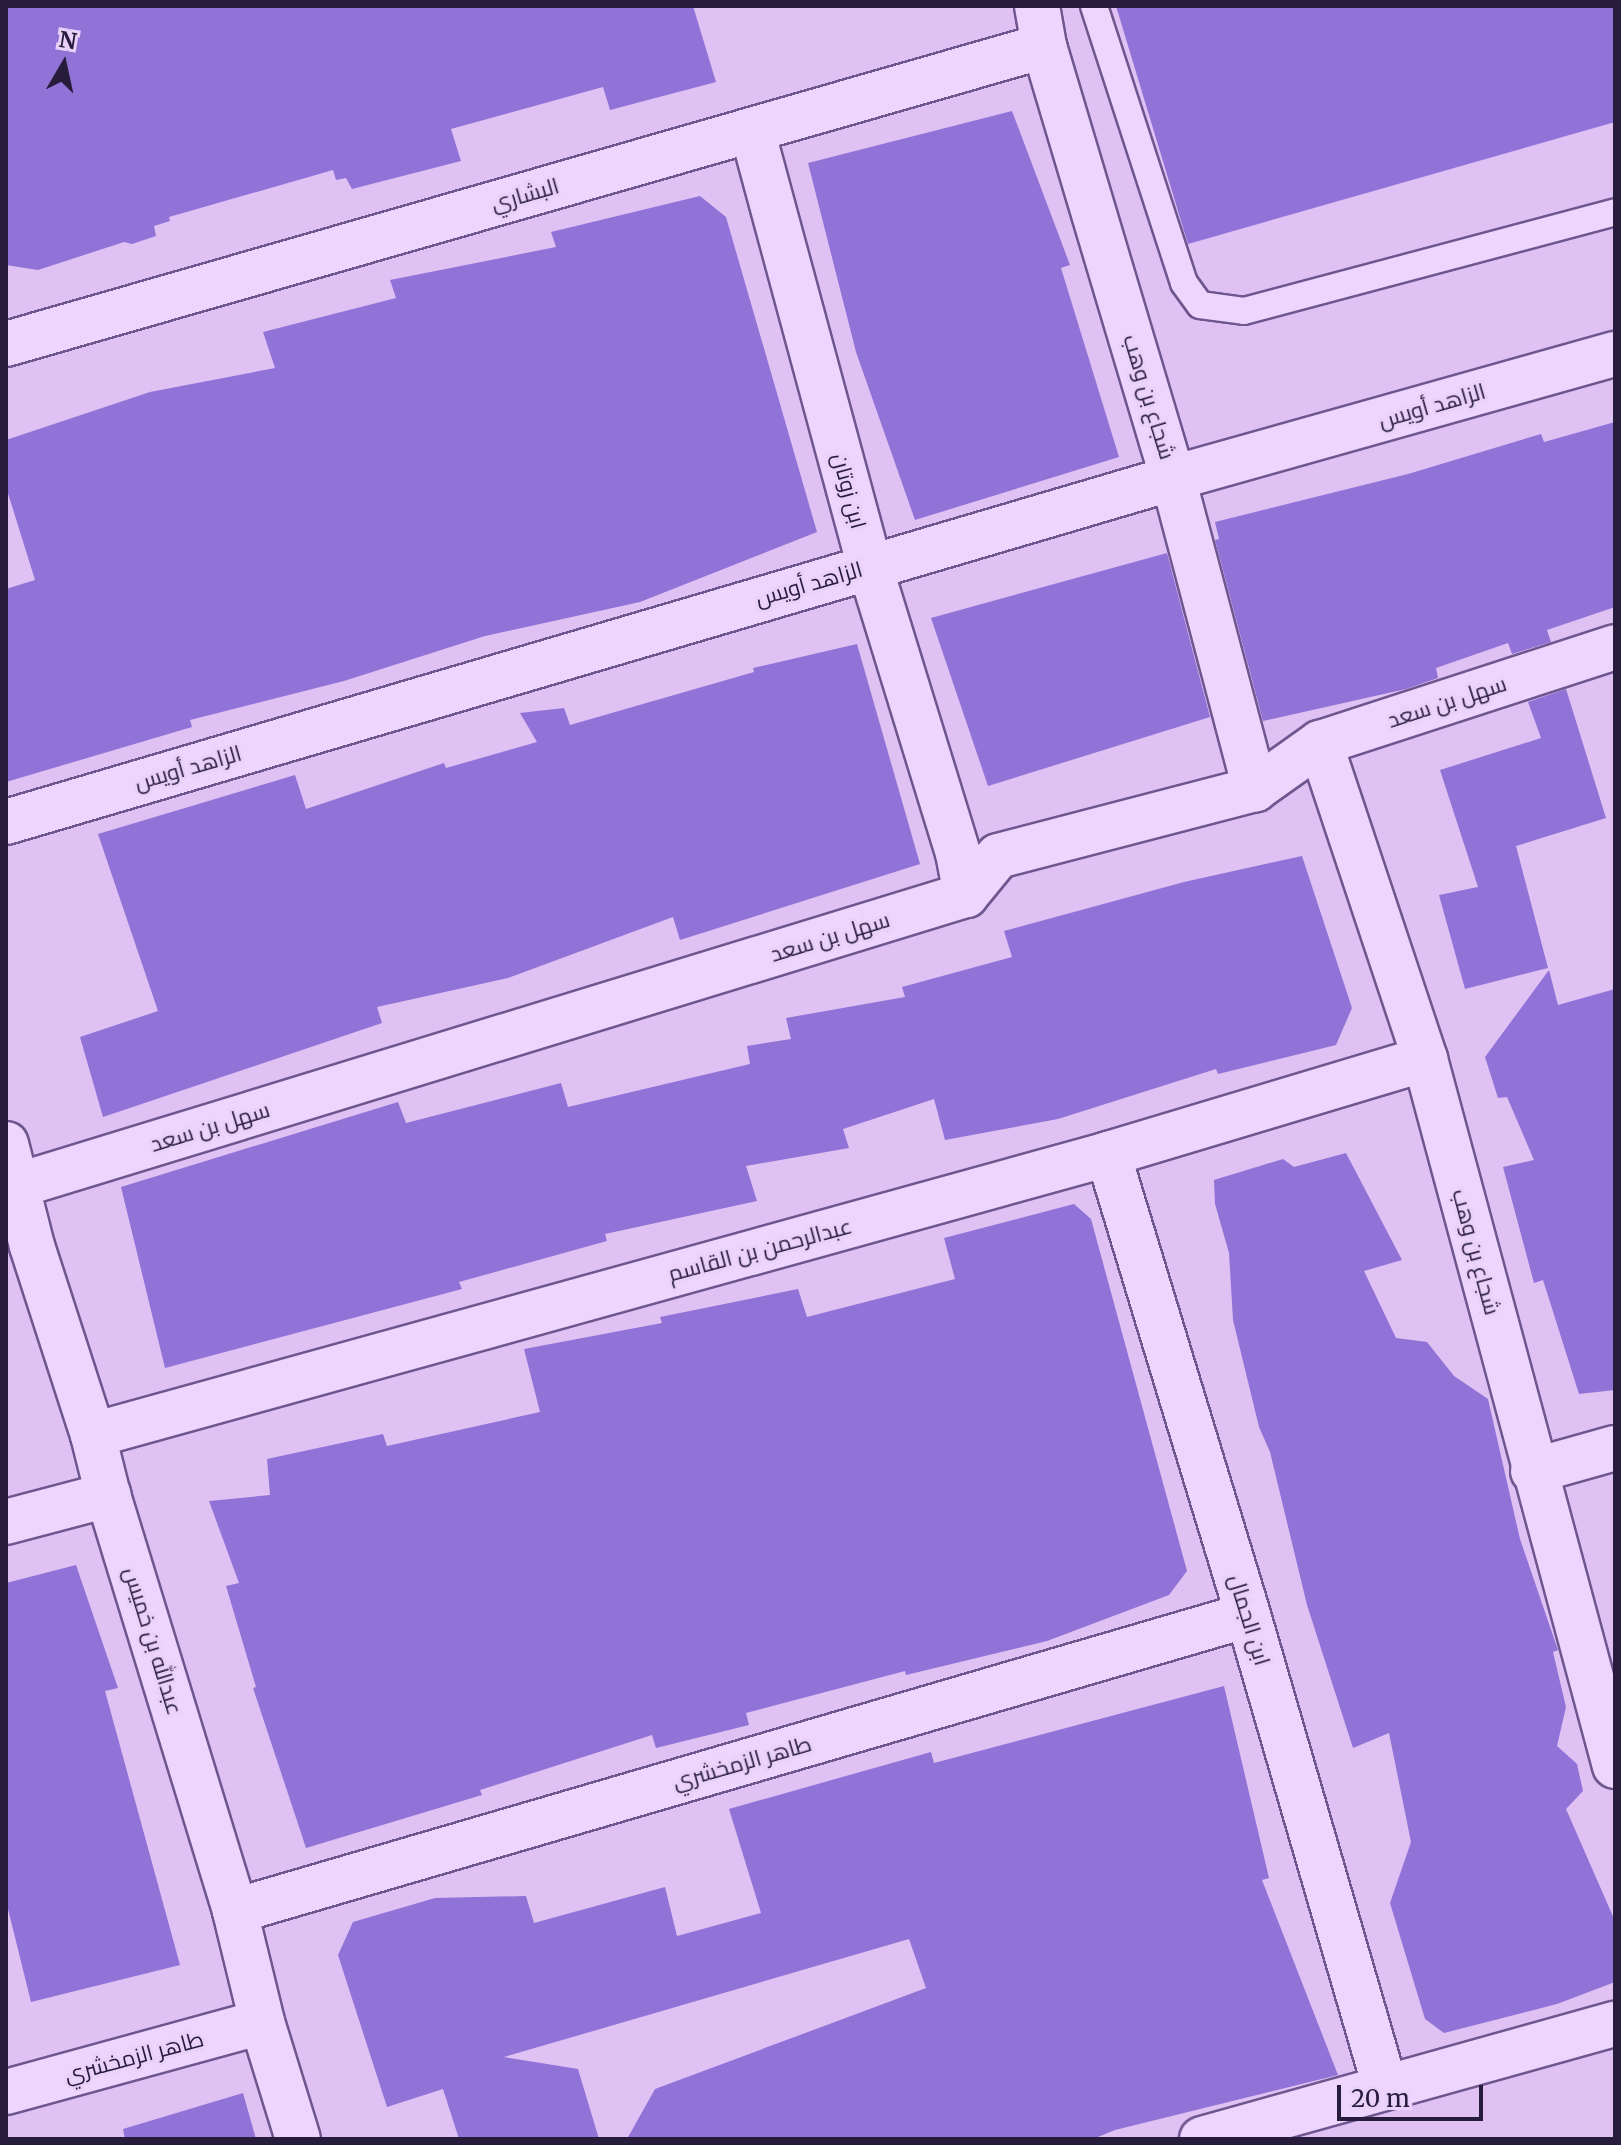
<!DOCTYPE html>
<meta charset="utf-8">
<style>
body{margin:0}
#map{position:relative;width:1621px;height:2145px;overflow:hidden;background:#dfc1f3;font-family:Merriweather,Cairo,serif}
div>[style]{position:absolute}
.building>*{inset:0;background:#9172d6}
.roads{filter:drop-shadow(2px 0 #6e568f) drop-shadow(-2px 0 #6e568f) drop-shadow(0 2px #6e568f) drop-shadow(0 -2px #6e568f)}
.lane>*{height:26px;margin:-13px;padding:0 13px;transform-origin:13px;border-radius:13px;background:#edd5fd}
.street>*{height:44px;margin:-22px;padding:0 22px;transform-origin:22px;border-radius:22px;background:#edd5fd}
span{translate:-50% -50%;white-space:nowrap;text-align:center;line-height:1.15;-webkit-text-stroke:6px #ead1f9;paint-order:stroke}
.street-label{font-size:22px;color:#281c3d}
.frame{position:absolute;inset:0;border:8px solid #281c3d;pointer-events:none}
.north{position:absolute;left:24px;top:24px;width:80px;height:80px;-webkit-text-stroke:6px #ead1f9;paint-order:stroke;rotate:9deg;font-size:22px;font-weight:700;line-height:32px;text-align:center;color:#281c3d}
.north::after{content:'';display:block;margin:auto;width:28px;height:36px;background:#281c3d;clip-path:polygon(50% 0,100% 100%,50% 72%,0 100%)}
.scale{position:absolute;left:1337px;top:2085px;width:146px;height:36px;box-sizing:border-box;border:4px solid #281c3d;border-top:0;padding-left:10px;font-size:24px;line-height:28px;white-space:nowrap;color:#281c3d;-webkit-text-stroke:6px #ead1f9;paint-order:stroke}
</style>
<div id="map">
<div class="building">
<i style="clip-path:polygon(6px 6px,693px 6px,716px 82px,610px 110px,603px 87px,451px 129px,461px 161px,352px 189px,346px 178px,336px 180px,333px 170px,169px 217px,170px 221px,154px 226px,156px 236px,132px 244px,124px 242px,38px 270px,6px 265px)"></i>
<i style="clip-path:polygon(1116px 6px,1615px 6px,1615px 122px,1188px 244px)"></i>
<i style="clip-path:polygon(1012px 111px,1070px 265px,1061px 268px,1119px 457px,915px 520px,856px 352px,808px 163px)"></i>
<i style="clip-path:polygon(700px 196px,726px 217px,817px 532px,640px 602px,485px 636px,344px 681px,190px 720px,192px 727px,6px 782px,6px 589px,35px 580px,6px 487px,6px 440px,150px 392px,275px 368px,263px 332px,396px 298px,390px 280px,556px 247px,551px 232px)"></i>
<i style="clip-path:polygon(1615px 422px,1615px 607px,1547px 630px,1551px 642px,1512px 654px,1508px 643px,1436px 668px,1438px 678px,1406px 689px,1263px 721px,1215px 540px,1219px 539px,1215px 522px,1408px 474px,1541px 434px,1544px 442px)"></i>
<i style="clip-path:polygon(1167px 553px,1210px 717px,988px 786px,931px 618px)"></i>
<i style="clip-path:polygon(857px 644px,920px 864px,680px 940px,673px 917px,508px 978px,377px 1007px,382px 1023px,103px 1117px,80px 1037px,158px 1011px,98px 834px,295px 775px,306px 809px,444px 763px,446px 768px,537px 742px,520px 713px,564px 708px,570px 725px,754px 672px,753px 668px)"></i>
<i style="clip-path:polygon(1566px 689px,1606px 818px,1516px 846px,1548px 968px,1465px 989px,1439px 895px,1478px 887px,1440px 770px,1541px 738px,1528px 702px)"></i>
<i style="clip-path:polygon(1302px 856px,1352px 1008px,1336px 1045px,1218px 1074px,1216px 1069px,1058px 1119px,945px 1140px,934px 1099px,843px 1129px,849px 1148px,746px 1166px,757px 1201px,605px 1234px,607px 1241px,459px 1282px,462px 1289px,165px 1368px,121px 1187px,398px 1102px,406px 1123px,561px 1083px,568px 1107px,750px 1064px,747px 1046px,791px 1039px,786px 1018px,905px 997px,902px 987px,1012px 957px,1004px 931px,1184px 882px)"></i>
<i style="clip-path:polygon(1549px 970px,1558px 1005px,1615px 989px,1615px 1390px,1579px 1394px,1543px 1280px,1534px 1283px,1503px 1167px,1534px 1160px,1507px 1097px,1498px 1098px,1485px 1057px)"></i>
<i style="clip-path:polygon(1346px 1153px,1402px 1260px,1364px 1271px,1396px 1338px,1427px 1342px,1454px 1376px,1488px 1399px,1520px 1539px,1558px 1650px,1553px 1652px,1566px 1707px,1557px 1746px,1577px 1764px,1583px 1791px,1566px 1809px,1615px 1921px,1615px 1982px,1557px 2004px,1444px 2033px,1425px 2019px,1390px 1903px,1411px 1842px,1389px 1733px,1353px 1748px,1307px 1605px,1270px 1452px,1259px 1427px,1233px 1320px,1229px 1253px,1215px 1204px,1214px 1180px,1283px 1159px,1294px 1167px)"></i>
<i style="clip-path:polygon(1074px 1204px,1091px 1219px,1187px 1571px,1169px 1595px,1047px 1641px,906px 1675px,905px 1671px,746px 1713px,749px 1725px,656px 1748px,652px 1735px,480px 1790px,482px 1795px,306px 1848px,253px 1688px,256px 1687px,226px 1586px,239px 1583px,209px 1501px,270px 1495px,267px 1459px,383px 1434px,387px 1446px,540px 1412px,524px 1349px,662px 1323px,660px 1317px,798px 1289px,807px 1317px,955px 1279px,944px 1238px)"></i>
<i style="clip-path:polygon(76px 1565px,118px 1688px,105px 1691px,180px 1965px,31px 2002px,6px 1901px,6px 1583px)"></i>
<i style="clip-path:polygon(1224px 1686px,1269px 1878px,1262px 1880px,1338px 2075px,1115px 2130px,1093px 2139px,627px 2139px,655px 2089px,926px 1988px,909px 1939px,504px 2057px,578px 2069px,599px 2139px,459px 2139px,443px 2089px,387px 2107px,338px 1955px,353px 1922px,435px 1898px,526px 1896px,534px 1923px,665px 1887px,677px 1936px,761px 1913px,729px 1809px,931px 1752px,934px 1763px)"></i>
<i style="clip-path:polygon(243px 2093px,256px 2139px,125px 2139px,123px 2129px)"></i>
</div>
<div class="roads">
<div class="lane">
<i style="left:1094px;top:6px;width:291px;rotate:72deg"></i>
<i style="left:1184px;top:283px;width:27px;rotate:54deg"></i>
<i style="left:1200px;top:305px;width:44px;rotate:7.8deg"></i>
<i style="left:1244px;top:311px;width:384px;rotate:-14.9deg"></i>
</div>
<div class="street">
<i style="left:1037px;top:6px;width:41px;rotate:80.1deg"></i>
<i style="left:1044px;top:46px;width:451px;rotate:73.4deg"></i>
<i style="left:1173px;top:478px;width:322px;rotate:75.2deg"></i>
<i style="left:752px;top:130px;width:453px;rotate:74.9deg"></i>
<i style="left:870px;top:567px;width:299px;rotate:72.9deg"></i>
<i style="left:958px;top:853px;width:43px;rotate:79.2deg"></i>
<i style="left:6px;top:344px;width:1080px;rotate:-16.02deg"></i>
<i style="left:1320px;top:743px;width:333px;rotate:71.6deg"></i>
<i style="left:1425px;top:1059px;width:732px;rotate:74.96deg"></i>
<i style="left:6px;top:822px;width:1217px;rotate:-16.42deg"></i>
<i style="left:1173px;top:478px;width:459px;rotate:-15.7deg"></i>
<i style="left:6px;top:1144px;width:105px;rotate:75.7deg"></i>
<i style="left:32px;top:1246px;width:199px;rotate:72.1deg"></i>
<i style="left:93px;top:1435px;width:62px;rotate:76deg"></i>
<i style="left:108px;top:1495px;width:435px;rotate:73deg"></i>
<i style="left:235px;top:1911px;width:114px;rotate:76.3deg"></i>
<i style="left:262px;top:2022px;width:122px;rotate:72.9deg"></i>
<i style="left:1108px;top:1154px;width:482px;rotate:73.1deg"></i>
<i style="left:1248px;top:1615px;width:491px;rotate:73.8deg"></i>
<i style="left:19px;top:1185px;width:990px;rotate:-17.03deg"></i>
<i style="left:966px;top:895px;width:50px;rotate:-50.6deg"></i>
<i style="left:998px;top:856px;width:266px;rotate:-14.6deg"></i>
<i style="left:1255px;top:789px;width:80px;rotate:-35.3deg"></i>
<i style="left:1320px;top:743px;width:310px;rotate:-18deg"></i>
<i style="left:93px;top:1435px;width:1053px;rotate:-15.47deg"></i>
<i style="left:1108px;top:1154px;width:331px;rotate:-16.7deg"></i>
<i style="left:1533px;top:1471px;width:85px;rotate:-15.7deg"></i>
<i style="left:6px;top:1522px;width:106px;rotate:-14.8deg"></i>
<i style="left:235px;top:1911px;width:1055px;rotate:-16.29deg"></i>
<i style="left:6px;top:2092px;width:265px;rotate:-15.3deg"></i>
<i style="left:1202px;top:2139px;width:429px;rotate:-15.6deg"></i>
</div>
</div>
<div class="street-label">
<span style="left:525px;top:195px;rotate:-16deg">البشاري</span>
<span style="left:1149px;top:397px;rotate:73deg">شجاع بن وهب</span>
<span style="left:1432px;top:406px;rotate:-16deg">الزاهد أويس</span>
<span style="left:849px;top:491px;rotate:75deg">ابن زوتان</span>
<span style="left:809px;top:584px;rotate:-16deg">الزاهد أويس</span>
<span style="left:1447px;top:702px;rotate:-18deg">سهل بن سعد</span>
<span style="left:188px;top:768px;rotate:-16deg">الزاهد أويس</span>
<span style="left:830px;top:937px;rotate:-17deg">سهل بن سعد</span>
<span style="left:210px;top:1127px;rotate:-17deg">سهل بن سعد</span>
<span style="left:760px;top:1250px;rotate:-15deg">عبدالرحمن بن القاسم</span>
<span style="left:1476px;top:1252px;rotate:75deg">شجاع بن وهب</span>
<span style="left:1249px;top:1620px;rotate:73deg">ابن الجمال</span>
<span style="left:153px;top:1641px;rotate:73deg">عبدالله بن خميس</span>
<span style="left:742px;top:1763px;rotate:-16deg">طاهر الزمخشري</span>
<span style="left:134px;top:2057px;rotate:-15deg">طاهر الزمخشري</span>
</div>
<div class="frame"></div>
<div class="north">N</div>
<div class="scale">20 m</div>
</div>
